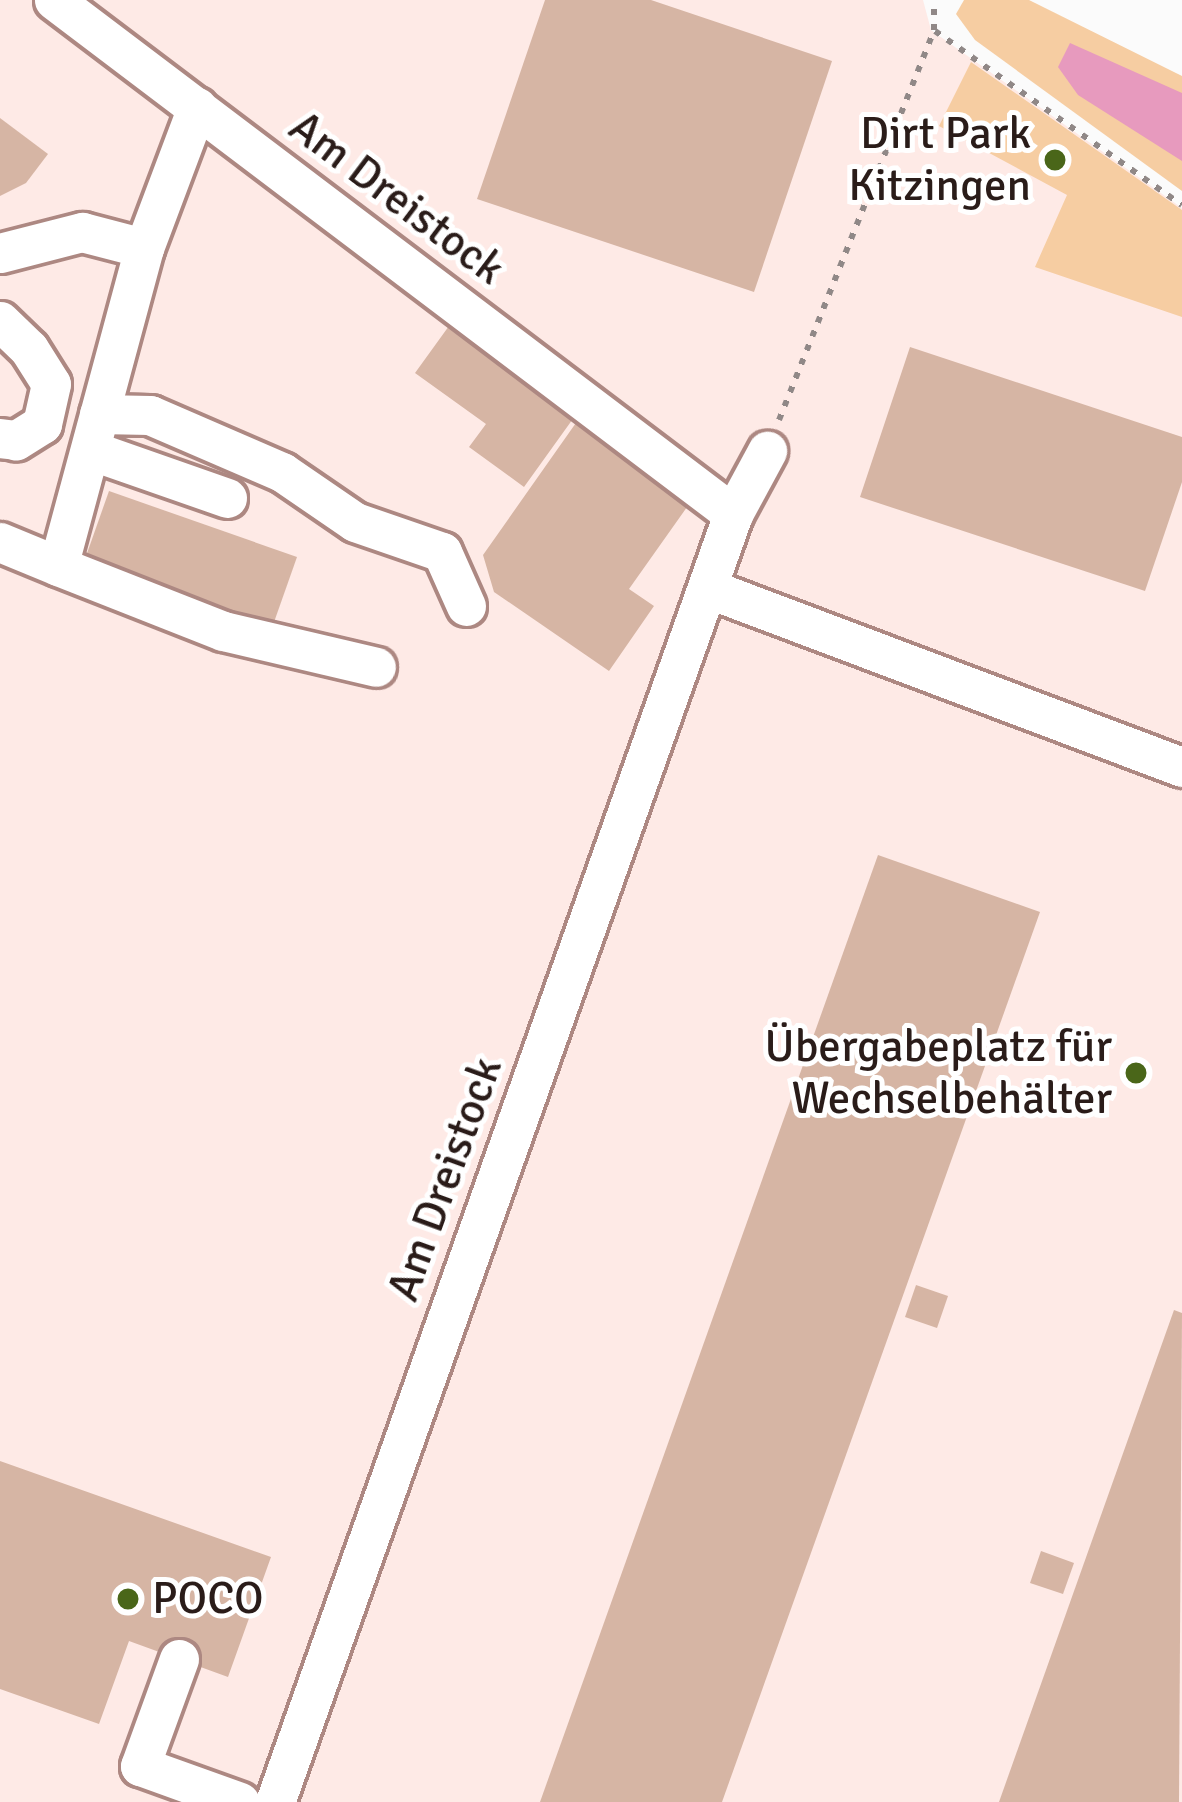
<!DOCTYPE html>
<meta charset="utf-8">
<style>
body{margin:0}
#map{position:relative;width:1182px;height:1802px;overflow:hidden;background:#fbfbfb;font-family:Signika,sans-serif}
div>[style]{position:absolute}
.built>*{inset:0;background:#feeae6}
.green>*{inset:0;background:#f6cda2}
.water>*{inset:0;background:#e79abe}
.building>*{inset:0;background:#d6b5a4}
.path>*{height:6px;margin-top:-3px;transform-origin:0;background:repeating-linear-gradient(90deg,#908887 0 6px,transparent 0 15px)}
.roads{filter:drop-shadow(3px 0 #ad8882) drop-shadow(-3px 0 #ad8882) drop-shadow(0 3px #ad8882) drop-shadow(0 -3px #ad8882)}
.minor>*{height:39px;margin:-19.5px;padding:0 19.5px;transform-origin:19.5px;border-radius:19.5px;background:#fff}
.dots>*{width:33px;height:33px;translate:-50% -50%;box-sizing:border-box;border:6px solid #fff;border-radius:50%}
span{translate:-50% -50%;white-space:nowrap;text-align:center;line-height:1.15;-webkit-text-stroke:10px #fff;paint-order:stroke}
.poi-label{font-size:45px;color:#2a1c19}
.right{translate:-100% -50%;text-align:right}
.left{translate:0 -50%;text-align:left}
.street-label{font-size:45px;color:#2a1c19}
</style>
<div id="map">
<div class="built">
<i style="clip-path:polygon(0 0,923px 0,931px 30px,1182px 208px,1182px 1802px,0 1802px)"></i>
</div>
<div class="green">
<i style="clip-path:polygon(964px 0,1029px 0,1182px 76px,1182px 191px,975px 40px,956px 14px)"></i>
<i style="clip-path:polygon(971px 62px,1182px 210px,1182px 317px,1035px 267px,1067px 195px,939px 126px)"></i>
</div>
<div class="water">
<i style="clip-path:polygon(1070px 43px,1182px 93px,1182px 161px,1078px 95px,1058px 67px)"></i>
</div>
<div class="building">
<i style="clip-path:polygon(545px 0,651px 0,832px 61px,754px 292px,477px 199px)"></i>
<i style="clip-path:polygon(0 118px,48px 154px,26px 183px,0 196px)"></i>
<i style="clip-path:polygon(454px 319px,580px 409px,524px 487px,469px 447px,486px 424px,415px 373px)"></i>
<i style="clip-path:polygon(910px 347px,1182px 437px,1182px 482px,1145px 591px,860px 497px)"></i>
<i style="clip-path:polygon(578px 420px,692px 500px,629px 589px,654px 606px,609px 671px,494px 592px,483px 555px)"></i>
<i style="clip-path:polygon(109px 491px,297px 557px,273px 625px,85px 559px)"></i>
<i style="clip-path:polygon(878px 855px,1040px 912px,722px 1802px,540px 1802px)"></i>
<i style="clip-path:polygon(916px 1285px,948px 1296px,937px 1328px,905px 1317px)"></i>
<i style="clip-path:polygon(1174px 1310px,1182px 1313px,1179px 1802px,999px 1802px)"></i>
<i style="clip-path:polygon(0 1461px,271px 1557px,228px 1677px,129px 1641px,99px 1724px,0 1689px)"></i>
<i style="clip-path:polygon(1041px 1551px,1074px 1563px,1063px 1594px,1030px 1583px)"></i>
</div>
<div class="path">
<i style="left:935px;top:31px;width:302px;rotate:35.2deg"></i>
<i style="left:779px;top:420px;width:420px;rotate:-68.3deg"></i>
<i style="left:934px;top:30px;width:30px;rotate:-90deg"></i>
</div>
<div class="roads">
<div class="minor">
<i style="left:54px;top:0;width:852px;rotate:37.13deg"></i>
<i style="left:733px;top:514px;width:1367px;rotate:109.57deg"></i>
<i style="left:197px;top:107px;width:151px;rotate:110.6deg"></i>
<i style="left:144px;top:248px;width:329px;rotate:105.1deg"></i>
<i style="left:58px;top:566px;width:177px;rotate:21.5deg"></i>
<i style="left:223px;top:631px;width:157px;rotate:13.2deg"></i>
<i style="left:0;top:253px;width:85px;rotate:-14.4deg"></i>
<i style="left:82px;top:232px;width:64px;rotate:14.5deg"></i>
<i style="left:0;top:321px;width:40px;rotate:44deg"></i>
<i style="left:29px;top:349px;width:41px;rotate:57.8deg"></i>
<i style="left:51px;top:384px;width:41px;rotate:102.7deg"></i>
<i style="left:42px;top:424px;width:31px;rotate:148deg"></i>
<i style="left:16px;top:440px;width:16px;rotate:-173deg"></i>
<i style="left:99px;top:414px;width:51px;rotate:1.1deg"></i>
<i style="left:150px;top:415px;width:144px;rotate:23.4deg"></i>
<i style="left:282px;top:472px;width:88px;rotate:34.4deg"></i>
<i style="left:355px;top:522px;width:92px;rotate:19deg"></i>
<i style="left:442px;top:552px;width:59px;rotate:66deg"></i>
<i style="left:93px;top:451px;width:142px;rotate:19.3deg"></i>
<i style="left:733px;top:514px;width:72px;rotate:-61.6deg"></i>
<i style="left:0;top:542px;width:63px;rotate:22.5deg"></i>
<i style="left:707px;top:588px;width:508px;rotate:20.65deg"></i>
<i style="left:179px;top:1659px;width:114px;rotate:110deg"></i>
<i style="left:140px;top:1766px;width:106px;rotate:19.8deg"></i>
</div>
</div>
<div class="dots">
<i style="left:1055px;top:160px;background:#4a6619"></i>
<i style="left:1136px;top:1073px;background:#4a6619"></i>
<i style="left:128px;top:1599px;background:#4a6619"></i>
</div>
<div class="poi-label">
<span class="right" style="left:1031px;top:160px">Dirt Park<br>Kitzingen</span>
<span class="right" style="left:1112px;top:1073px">Übergabeplatz für<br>Wechselbehälter</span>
<span class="left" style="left:152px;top:1599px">POCO</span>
</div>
<div class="street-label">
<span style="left:397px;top:198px;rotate:37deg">Am Dreistock</span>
<span style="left:445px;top:1179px;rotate:-70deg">Am Dreistock</span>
</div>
</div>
